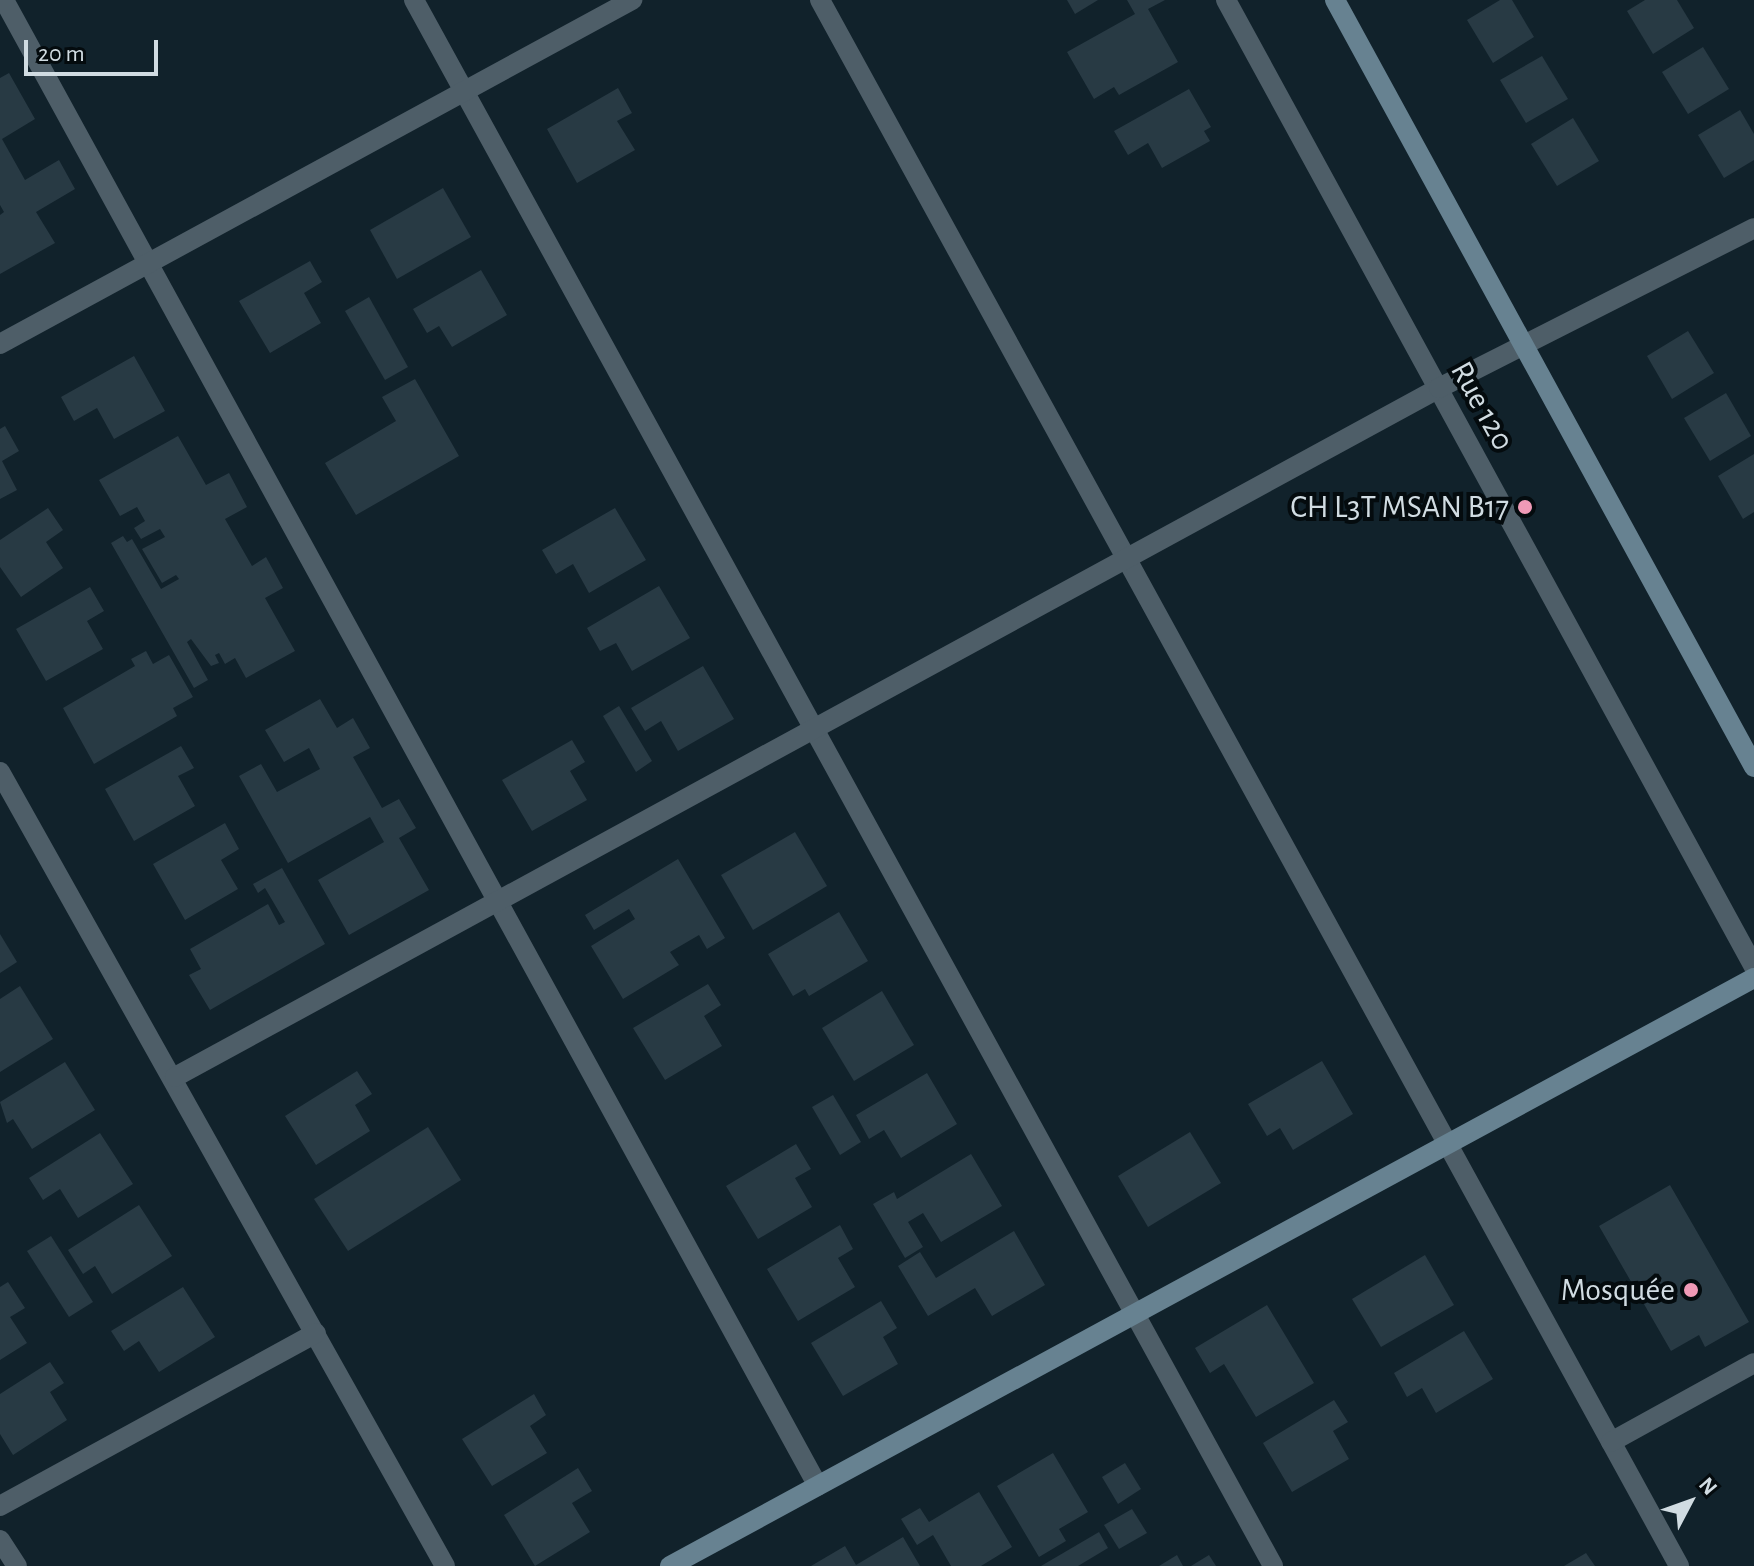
<!DOCTYPE html>
<meta charset="utf-8">
<style>
body{margin:0}
#map{position:relative;width:1754px;height:1566px;overflow:hidden;background:#11222b;font-family:"Alegreya Sans",sans-serif}
div>[style]{position:absolute}
.building>*{inset:0;background:#283a44}
.street>*{height:20px;margin:-10px;padding:0 10px;transform-origin:10px;border-radius:10px;background:#4e5e68}
.secondary>*{height:20px;margin:-10px;padding:0 10px;transform-origin:10px;border-radius:10px;background:#678291}
.dots>*{width:22px;height:22px;translate:-50% -50%;box-sizing:border-box;border:4px solid #040b0e;border-radius:50%}
span{translate:-50% -50%;white-space:nowrap;text-align:center;line-height:1.15;-webkit-text-stroke:8px #040b0e;paint-order:stroke}
.street-label{font-size:32px;color:#d1dce2}
.poi-label{font-size:32px;color:#d1dce2}
.right{translate:-100% -50%;text-align:right}
.north{position:absolute;left:1650px;top:1462px;width:80px;height:80px;-webkit-text-stroke:6px #040b0e;paint-order:stroke;rotate:49deg;font-size:22px;font-weight:700;line-height:32px;text-align:center;color:#d1dce2}
.north::after{content:'';display:block;margin:auto;width:28px;height:36px;background:#d1dce2;clip-path:polygon(50% 0,100% 100%,50% 72%,0 100%)}
.scale{position:absolute;left:24px;top:40px;width:134px;height:36px;box-sizing:border-box;border:4px solid #d1dce2;border-top:0;padding-left:10px;font-size:24px;line-height:28px;white-space:nowrap;color:#d1dce2;-webkit-text-stroke:6px #040b0e;paint-order:stroke}
</style>
<div id="map">
<div class="building">
<i style="clip-path:polygon(1067px 0,1098px 0,1075px 14px)"></i>
<i style="clip-path:polygon(1127px 0,1165px 0,1148px 9px,1178px 62px,1119px 95px,1114px 87px,1094px 99px,1067px 52px,1135px 14px)"></i>
<i style="clip-path:polygon(1500px 0,1512px 0,1534px 37px,1493px 63px,1467px 20px)"></i>
<i style="clip-path:polygon(1645px 0,1677px 0,1694px 28px,1653px 54px,1627px 11px)"></i>
<i style="clip-path:polygon(1703px 47px,1729px 89px,1688px 114px,1662px 72px)"></i>
<i style="clip-path:polygon(1542px 56px,1568px 99px,1526px 123px,1500px 80px)"></i>
<i style="clip-path:polygon(9px 73px,35px 119px,2px 139px,25px 180px,59px 160px,75px 189px,36px 212px,55px 243px,0 274px,0 215px,4px 212px,0 205px,0 78px)"></i>
<i style="clip-path:polygon(618px 88px,632px 113px,617px 121px,635px 150px,577px 183px,547px 129px)"></i>
<i style="clip-path:polygon(1189px 89px,1211px 127px,1204px 131px,1210px 141px,1162px 168px,1148px 143px,1128px 155px,1114px 131px)"></i>
<i style="clip-path:polygon(1740px 110px,1754px 134px,1754px 160px,1724px 178px,1698px 135px)"></i>
<i style="clip-path:polygon(1573px 118px,1599px 161px,1557px 186px,1531px 144px)"></i>
<i style="clip-path:polygon(443px 188px,471px 237px,397px 279px,370px 230px)"></i>
<i style="clip-path:polygon(310px 261px,322px 282px,304px 293px,321px 323px,270px 353px,239px 301px)"></i>
<i style="clip-path:polygon(481px 270px,507px 315px,452px 347px,439px 326px,427px 333px,413px 309px)"></i>
<i style="clip-path:polygon(369px 297px,408px 367px,385px 380px,345px 311px)"></i>
<i style="clip-path:polygon(1688px 331px,1714px 373px,1672px 399px,1647px 356px)"></i>
<i style="clip-path:polygon(134px 356px,165px 411px,114px 439px,97px 408px,74px 421px,61px 397px)"></i>
<i style="clip-path:polygon(415px 379px,459px 456px,356px 515px,325px 463px,396px 421px,382px 397px)"></i>
<i style="clip-path:polygon(1726px 393px,1751px 436px,1710px 461px,1684px 418px)"></i>
<i style="clip-path:polygon(5px 426px,19px 451px,2px 461px,17px 490px,0 499px,0 429px)"></i>
<i style="clip-path:polygon(178px 436px,206px 485px,229px 473px,247px 507px,225px 519px,252px 566px,266px 557px,283px 588px,265px 598px,295px 651px,246px 678px,235px 658px,225px 664px,219px 653px,215px 655px,219px 663px,211px 666px,191px 639px,187px 642px,208px 680px,194px 688px,111px 543px,123px 536px,127px 542px,132px 539px,161px 589px,179px 579px,176px 575px,162px 583px,142px 549px,165px 537px,160px 529px,141px 539px,134px 528px,145px 521px,137px 507px,120px 516px,99px 480px)"></i>
<i style="clip-path:polygon(1754px 454px,1754px 512px,1743px 519px,1718px 476px)"></i>
<i style="clip-path:polygon(48px 508px,63px 530px,46px 542px,63px 568px,21px 597px,0 567px,0 540px)"></i>
<i style="clip-path:polygon(615px 508px,646px 560px,589px 593px,573px 564px,556px 574px,542px 550px)"></i>
<i style="clip-path:polygon(659px 586px,690px 638px,632px 671px,616px 643px,600px 651px,587px 628px)"></i>
<i style="clip-path:polygon(90px 587px,104px 611px,87px 621px,103px 649px,46px 681px,16px 629px)"></i>
<i style="clip-path:polygon(146px 651px,153px 664px,169px 655px,193px 697px,173px 708px,177px 716px,94px 764px,63px 708px,135px 666px,131px 659px)"></i>
<i style="clip-path:polygon(703px 666px,734px 719px,678px 751px,661px 721px,645px 731px,631px 708px)"></i>
<i style="clip-path:polygon(320px 699px,337px 728px,353px 718px,370px 748px,353px 757px,382px 808px,399px 799px,416px 828px,399px 838px,429px 890px,349px 935px,318px 880px,384px 842px,370px 817px,288px 863px,239px 776px,261px 764px,277px 792px,320px 769px,309px 748px,284px 762px,265px 730px)"></i>
<i style="clip-path:polygon(619px 706px,652px 761px,636px 772px,603px 716px)"></i>
<i style="clip-path:polygon(572px 740px,585px 762px,570px 771px,587px 800px,532px 831px,502px 780px)"></i>
<i style="clip-path:polygon(181px 746px,194px 768px,178px 776px,195px 806px,134px 841px,105px 789px)"></i>
<i style="clip-path:polygon(225px 823px,239px 849px,221px 860px,238px 889px,185px 920px,153px 864px)"></i>
<i style="clip-path:polygon(795px 832px,827px 886px,753px 930px,721px 875px)"></i>
<i style="clip-path:polygon(678px 859px,725px 938px,707px 949px,699px 935px,670px 952px,679px 965px,623px 999px,591px 946px,635px 919px,629px 909px,594px 930px,585px 915px)"></i>
<i style="clip-path:polygon(282px 868px,325px 944px,210px 1010px,189px 975px,201px 969px,190px 949px,268px 904px,279px 925px,285px 922px,265px 888px,258px 893px,253px 884px)"></i>
<i style="clip-path:polygon(839px 912px,868px 961px,809px 996px,805px 989px,793px 996px,768px 954px)"></i>
<i style="clip-path:polygon(0 934px,17px 962px,0 973px)"></i>
<i style="clip-path:polygon(708px 984px,721px 1005px,704px 1016px,722px 1046px,665px 1080px,633px 1028px)"></i>
<i style="clip-path:polygon(20px 986px,53px 1039px,0 1072px,0 999px)"></i>
<i style="clip-path:polygon(882px 991px,914px 1045px,854px 1081px,822px 1028px)"></i>
<i style="clip-path:polygon(1322px 1061px,1353px 1114px,1293px 1150px,1280px 1128px,1267px 1136px,1248px 1104px)"></i>
<i style="clip-path:polygon(65px 1062px,95px 1110px,32px 1149px,13px 1119px,7px 1123px,0 1102px)"></i>
<i style="clip-path:polygon(357px 1071px,372px 1094px,355px 1105px,370px 1131px,316px 1165px,285px 1116px)"></i>
<i style="clip-path:polygon(927px 1073px,957px 1124px,901px 1158px,884px 1130px,869px 1139px,856px 1115px)"></i>
<i style="clip-path:polygon(833px 1095px,861px 1142px,840px 1155px,812px 1107px)"></i>
<i style="clip-path:polygon(428px 1127px,461px 1180px,348px 1251px,314px 1199px)"></i>
<i style="clip-path:polygon(1190px 1132px,1221px 1183px,1148px 1227px,1118px 1176px)"></i>
<i style="clip-path:polygon(100px 1133px,133px 1184px,78px 1218px,60px 1189px,43px 1200px,29px 1178px)"></i>
<i style="clip-path:polygon(796px 1144px,811px 1169px,795px 1178px,812px 1207px,758px 1239px,726px 1186px)"></i>
<i style="clip-path:polygon(971px 1154px,1002px 1206px,941px 1242px,923px 1213px,908px 1222px,923px 1247px,905px 1258px,873px 1204px,894px 1192px,897px 1199px)"></i>
<i style="clip-path:polygon(1670px 1185px,1749px 1322px,1705px 1347px,1699px 1335px,1671px 1351px,1599px 1226px)"></i>
<i style="clip-path:polygon(139px 1205px,172px 1256px,112px 1294px,95px 1266px,83px 1274px,68px 1250px)"></i>
<i style="clip-path:polygon(840px 1225px,853px 1249px,838px 1258px,855px 1287px,798px 1321px,767px 1269px)"></i>
<i style="clip-path:polygon(1014px 1231px,1045px 1285px,992px 1316px,975px 1288px,928px 1316px,898px 1266px,920px 1252px,936px 1278px)"></i>
<i style="clip-path:polygon(51px 1236px,93px 1302px,69px 1317px,27px 1251px)"></i>
<i style="clip-path:polygon(1425px 1255px,1454px 1305px,1381px 1347px,1352px 1299px)"></i>
<i style="clip-path:polygon(8px 1282px,25px 1308px,10px 1317px,27px 1343px,0 1360px,0 1287px)"></i>
<i style="clip-path:polygon(183px 1287px,215px 1337px,159px 1372px,139px 1341px,124px 1351px,111px 1331px)"></i>
<i style="clip-path:polygon(881px 1301px,897px 1328px,883px 1337px,898px 1364px,843px 1396px,811px 1343px)"></i>
<i style="clip-path:polygon(1267px 1305px,1314px 1383px,1256px 1417px,1224px 1364px,1210px 1373px,1195px 1348px)"></i>
<i style="clip-path:polygon(1464px 1331px,1493px 1379px,1436px 1413px,1422px 1388px,1407px 1397px,1394px 1373px)"></i>
<i style="clip-path:polygon(50px 1362px,64px 1383px,50px 1392px,67px 1420px,13px 1455px,0 1434px,0 1394px)"></i>
<i style="clip-path:polygon(534px 1394px,546px 1415px,530px 1426px,547px 1453px,492px 1486px,462px 1439px)"></i>
<i style="clip-path:polygon(1334px 1400px,1348px 1422px,1333px 1431px,1349px 1459px,1292px 1492px,1263px 1443px)"></i>
<i style="clip-path:polygon(1053px 1453px,1088px 1512px,1059px 1529px,1066px 1541px,1039px 1557px,997px 1486px)"></i>
<i style="clip-path:polygon(1125px 1463px,1141px 1489px,1118px 1504px,1102px 1477px)"></i>
<i style="clip-path:polygon(578px 1468px,592px 1491px,572px 1503px,590px 1532px,535px 1566px,504px 1515px)"></i>
<i style="clip-path:polygon(979px 1492px,1012px 1547px,981px 1566px,951px 1566px,933px 1535px,917px 1545px,901px 1519px,920px 1508px,929px 1522px)"></i>
<i style="clip-path:polygon(1132px 1509px,1147px 1533px,1119px 1549px,1104px 1525px)"></i>
<i style="clip-path:polygon(1099px 1532px,1108px 1548px,1078px 1566px,1041px 1566px)"></i>
<i style="clip-path:polygon(903px 1537px,920px 1566px,811px 1566px,845px 1546px,856px 1565px)"></i>
<i style="clip-path:polygon(1586px 1553px,1595px 1566px,1564px 1566px)"></i>
<i style="clip-path:polygon(1177px 1555px,1183px 1566px,1159px 1566px)"></i>
<i style="clip-path:polygon(1209px 1555px,1216px 1566px,1191px 1566px)"></i>
</div>
<div class="street">
<i style="left:4px;top:0;width:1694px;rotate:61.29deg"></i>
<i style="left:414px;top:0;width:1786px;rotate:61.25deg"></i>
<i style="left:820px;top:0;width:1786px;rotate:61.25deg"></i>
<i style="left:1226px;top:0;width:1102px;rotate:61.36deg"></i>
<i style="left:0;top:344px;width:720px;rotate:-28.56deg"></i>
<i style="left:0;top:772px;width:910px;rotate:60.73deg"></i>
<i style="left:175px;top:1077px;width:1440px;rotate:-28.59deg"></i>
<i style="left:1439px;top:388px;width:353px;rotate:-26.9deg"></i>
<i style="left:1611px;top:1442px;width:163px;rotate:-28.9deg"></i>
<i style="left:0;top:1506px;width:360px;rotate:-28.7deg"></i>
<i style="left:0;top:1540px;width:31px;rotate:57deg"></i>
</div>
<div class="secondary">
<i style="left:1335px;top:0;width:874px;rotate:61.35deg"></i>
<i style="left:670px;top:1566px;width:1233px;rotate:-28.48deg"></i>
</div>
<div class="dots">
<i style="left:1525px;top:507px;background:#f09ab7"></i>
<i style="left:1691px;top:1290px;background:#f09ab7"></i>
</div>
<div class="street-label">
<span style="left:1482px;top:406px;rotate:61deg">Rue 120</span>
</div>
<div class="poi-label">
<span class="right" style="left:1509px;top:507px">CH L3T MSAN B17</span>
<span class="right" style="left:1675px;top:1290px">Mosquée</span>
</div>
<div class="north">N</div>
<div class="scale">20 m</div>
</div>
